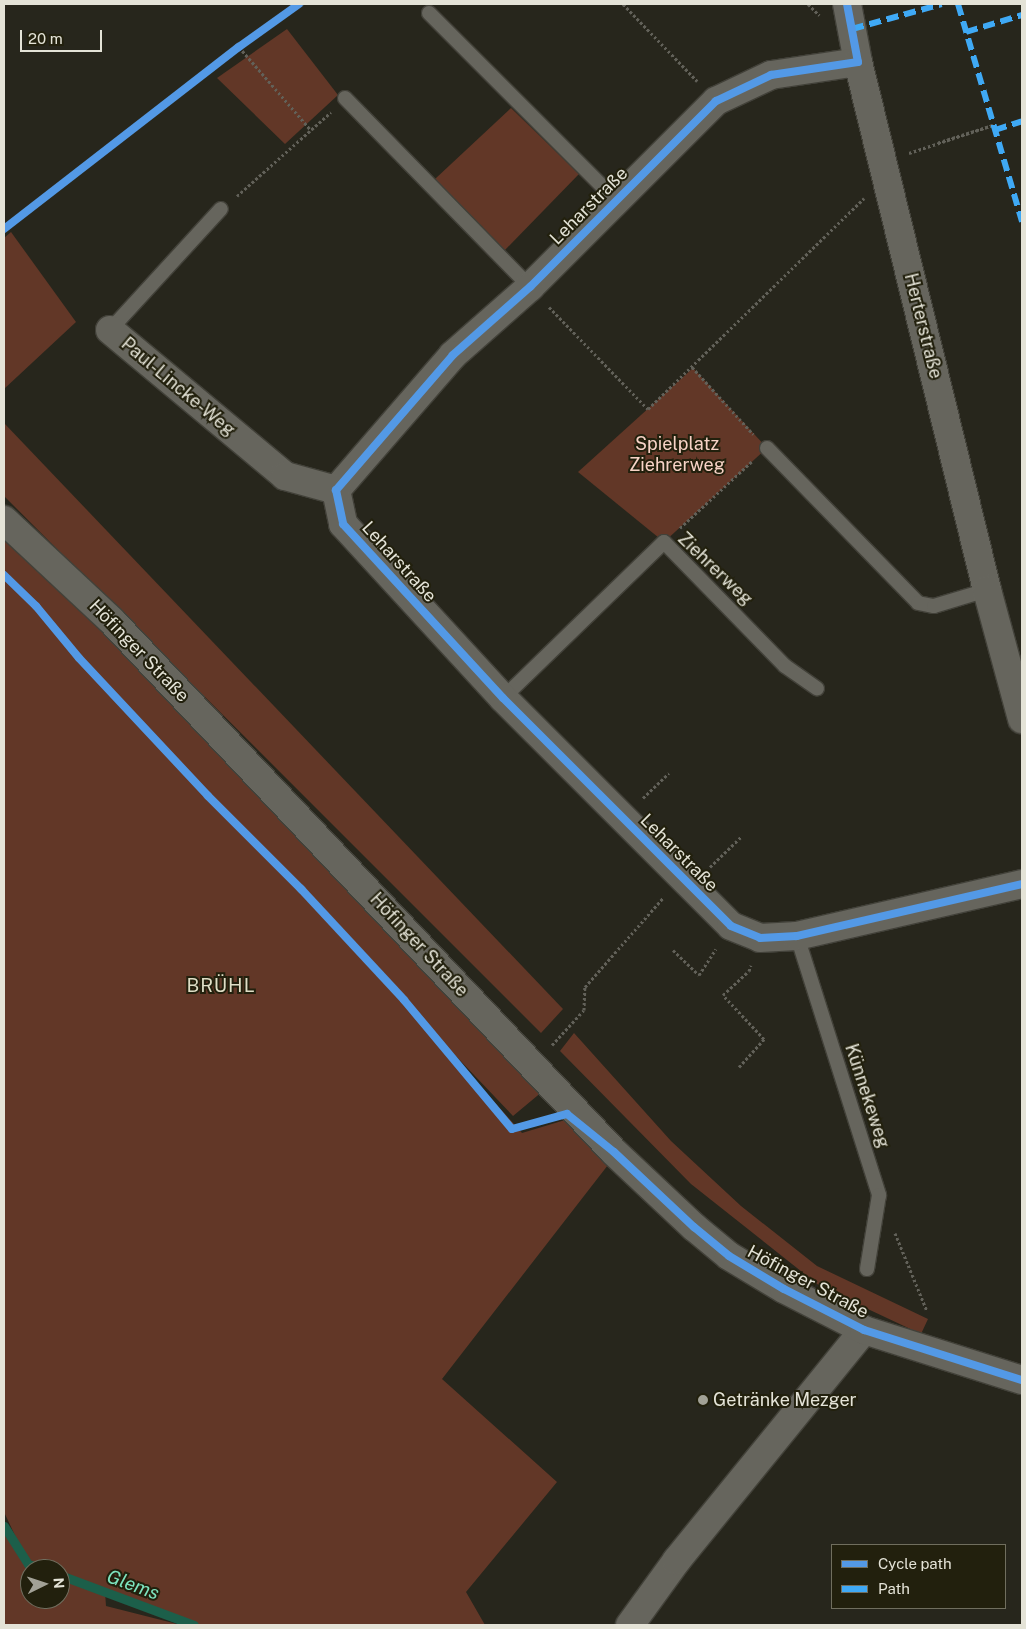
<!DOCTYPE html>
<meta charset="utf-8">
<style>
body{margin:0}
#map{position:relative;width:1026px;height:1629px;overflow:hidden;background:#27261c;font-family:"Public Sans",sans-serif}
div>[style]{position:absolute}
.green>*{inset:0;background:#623727}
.stream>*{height:9px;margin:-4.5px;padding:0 4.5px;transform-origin:4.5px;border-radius:4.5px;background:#1c5f4a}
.path>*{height:3px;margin-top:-1.5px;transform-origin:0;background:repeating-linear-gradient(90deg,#626159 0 2.5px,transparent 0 5px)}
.roads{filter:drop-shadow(1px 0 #424139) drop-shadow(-1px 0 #424139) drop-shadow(0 1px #424139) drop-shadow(0 -1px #424139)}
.service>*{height:14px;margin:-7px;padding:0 7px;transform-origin:7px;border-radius:7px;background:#66655d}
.minor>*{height:28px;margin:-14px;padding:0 14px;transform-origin:14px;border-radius:14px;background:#66655d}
.tertiary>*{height:28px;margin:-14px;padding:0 14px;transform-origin:14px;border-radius:14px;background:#66655d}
.quiet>*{height:6px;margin-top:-3px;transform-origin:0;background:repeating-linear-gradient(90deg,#3fa9f5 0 12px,transparent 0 18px)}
.cycleway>*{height:8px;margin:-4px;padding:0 4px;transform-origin:4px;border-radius:4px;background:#5399e6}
.dots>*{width:14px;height:14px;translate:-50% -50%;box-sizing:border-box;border:2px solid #22200d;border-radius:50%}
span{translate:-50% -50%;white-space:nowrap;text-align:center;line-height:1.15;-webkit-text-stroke:4px #22200d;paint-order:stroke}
.street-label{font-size:18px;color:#e4e3d7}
.park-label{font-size:18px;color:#f7d3c6}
.poi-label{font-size:18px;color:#e4e3d7}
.left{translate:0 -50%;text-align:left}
.neighbourhood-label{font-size:19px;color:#dfdec6;letter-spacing:1px}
.water-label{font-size:19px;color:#7de3be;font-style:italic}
.frame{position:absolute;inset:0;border:5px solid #e4e3d7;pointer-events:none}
.legend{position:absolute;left:831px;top:1544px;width:175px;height:65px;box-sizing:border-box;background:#22200d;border:1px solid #706e5e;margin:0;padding:6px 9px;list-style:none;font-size:15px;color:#e4e3d7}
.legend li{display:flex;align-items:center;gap:10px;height:25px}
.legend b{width:25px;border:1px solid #706e5e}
.north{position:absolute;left:20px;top:1559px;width:50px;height:50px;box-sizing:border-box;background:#22200d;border:1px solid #706e5e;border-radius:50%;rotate:86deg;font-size:14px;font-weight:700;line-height:20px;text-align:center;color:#e4e3d7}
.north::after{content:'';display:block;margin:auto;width:18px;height:22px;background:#a2a196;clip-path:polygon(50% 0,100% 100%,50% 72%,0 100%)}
.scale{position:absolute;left:20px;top:30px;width:82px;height:22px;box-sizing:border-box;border:2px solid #e4e3d7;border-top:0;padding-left:6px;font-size:15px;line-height:18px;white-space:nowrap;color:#e4e3d7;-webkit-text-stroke:4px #22200d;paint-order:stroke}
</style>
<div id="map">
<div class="green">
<i style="clip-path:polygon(287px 29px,338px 95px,285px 144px,217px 78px)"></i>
<i style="clip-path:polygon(511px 108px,579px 174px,505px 250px,435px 179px)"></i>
<i style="clip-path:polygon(11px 232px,76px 322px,4px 389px,4px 238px)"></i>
<i style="clip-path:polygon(693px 368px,767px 448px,664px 542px,578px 472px)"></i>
<i style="clip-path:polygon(4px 423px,563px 1009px,541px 1033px,4px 496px)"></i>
<i style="clip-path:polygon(evenodd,4px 520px,543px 1091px,513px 1116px,414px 1012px,522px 1133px,565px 1120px,608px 1165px,442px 1379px,557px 1482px,466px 1592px,485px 1625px,194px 1625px,105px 1592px,106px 1606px,181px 1625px,4px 1625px,4px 1529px,7px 1538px,27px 1561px,4px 1512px,4px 520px,30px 1569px,60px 1569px,60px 1599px,30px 1599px,30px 1569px)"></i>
<i style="clip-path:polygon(574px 1033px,671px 1141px,741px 1206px,817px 1266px,928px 1319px,921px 1334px,821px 1287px,691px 1184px,560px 1051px)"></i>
</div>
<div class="stream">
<i style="left:4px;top:1526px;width:45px;rotate:57.7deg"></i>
<i style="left:28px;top:1564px;width:16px;rotate:18deg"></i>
<i style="left:60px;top:1575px;width:143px;rotate:20.5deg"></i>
</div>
<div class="path">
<i style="left:623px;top:4px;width:107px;rotate:46.1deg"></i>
<i style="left:808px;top:4px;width:16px;rotate:45deg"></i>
<i style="left:239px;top:47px;width:110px;rotate:49.1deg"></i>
<i style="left:909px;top:153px;width:89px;rotate:-18.4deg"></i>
<i style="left:993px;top:125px;width:59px;rotate:162.2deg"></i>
<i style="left:237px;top:196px;width:126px;rotate:-41.8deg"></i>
<i style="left:549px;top:307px;width:142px;rotate:45.9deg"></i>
<i style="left:648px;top:409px;width:302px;rotate:-44.3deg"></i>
<i style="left:692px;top:367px;width:91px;rotate:47.7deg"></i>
<i style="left:680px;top:528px;width:98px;rotate:-42.9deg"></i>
<i style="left:643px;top:798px;width:36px;rotate:-44deg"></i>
<i style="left:710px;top:867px;width:45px;rotate:-44.1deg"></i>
<i style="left:673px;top:950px;width:36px;rotate:44deg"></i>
<i style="left:699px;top:975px;width:31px;rotate:-57deg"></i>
<i style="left:552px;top:1045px;width:47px;rotate:-47.6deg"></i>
<i style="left:584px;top:1010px;width:23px;rotate:-88deg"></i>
<i style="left:585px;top:987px;width:118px;rotate:-48.8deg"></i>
<i style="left:739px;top:1067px;width:38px;rotate:-48deg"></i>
<i style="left:764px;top:1039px;width:60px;rotate:-133deg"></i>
<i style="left:723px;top:995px;width:35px;rotate:-43deg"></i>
<i style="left:749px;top:971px;width:6px;rotate:-72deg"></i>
<i style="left:895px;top:1233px;width:84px;rotate:67.7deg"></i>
</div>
<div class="roads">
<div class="service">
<i style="left:429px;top:13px;width:264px;rotate:45deg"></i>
<i style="left:345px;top:98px;width:264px;rotate:45.6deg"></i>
<i style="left:110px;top:330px;width:164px;rotate:-47.5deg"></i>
<i style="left:767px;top:448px;width:216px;rotate:45.7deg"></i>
<i style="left:918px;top:603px;width:16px;rotate:11deg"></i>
<i style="left:934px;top:606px;width:55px;rotate:-16.8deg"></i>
<i style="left:503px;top:698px;width:224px;rotate:-44.1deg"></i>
<i style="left:664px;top:542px;width:173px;rotate:45.7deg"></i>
<i style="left:785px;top:666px;width:39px;rotate:35deg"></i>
<i style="left:797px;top:936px;width:272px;rotate:72.4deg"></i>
<i style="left:879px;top:1195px;width:75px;rotate:99.2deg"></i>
</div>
<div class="minor">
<i style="left:847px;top:4px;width:59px;rotate:79.3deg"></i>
<i style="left:858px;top:62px;width:88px;rotate:171.5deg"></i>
<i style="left:771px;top:75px;width:61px;rotate:154.7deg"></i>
<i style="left:716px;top:101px;width:263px;rotate:135deg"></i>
<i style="left:530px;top:287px;width:103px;rotate:138.6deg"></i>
<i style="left:453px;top:355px;width:179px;rotate:130.9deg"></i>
<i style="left:336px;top:490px;width:35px;rotate:78deg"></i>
<i style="left:343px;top:524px;width:236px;rotate:47.4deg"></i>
<i style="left:503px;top:698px;width:322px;rotate:45deg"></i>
<i style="left:731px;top:926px;width:31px;rotate:22deg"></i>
<i style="left:760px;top:938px;width:37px;rotate:-3deg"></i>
<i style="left:797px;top:936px;width:231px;rotate:-13deg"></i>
<i style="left:858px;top:62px;width:544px;rotate:76.27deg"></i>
<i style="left:987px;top:590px;width:134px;rotate:74.8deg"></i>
<i style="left:110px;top:330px;width:228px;rotate:39.8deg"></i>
<i style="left:285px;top:476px;width:53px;rotate:15.4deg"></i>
<i style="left:630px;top:1625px;width:80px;rotate:-54.1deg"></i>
<i style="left:677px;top:1560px;width:296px;rotate:-50.9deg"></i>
</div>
<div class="tertiary">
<i style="left:4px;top:520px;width:146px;rotate:43.1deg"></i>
<i style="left:111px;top:620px;width:732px;rotate:46.6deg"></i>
<i style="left:614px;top:1152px;width:110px;rotate:43.2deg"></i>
<i style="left:694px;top:1227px;width:45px;rotate:39.6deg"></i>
<i style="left:729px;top:1256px;width:64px;rotate:31deg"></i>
<i style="left:784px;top:1289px;width:90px;rotate:27.1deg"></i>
<i style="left:864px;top:1330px;width:166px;rotate:17.6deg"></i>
</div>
</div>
<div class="quiet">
<i style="left:958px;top:4px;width:227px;rotate:73.6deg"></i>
<i style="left:852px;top:29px;width:93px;rotate:-15.5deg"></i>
<i style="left:966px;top:32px;width:59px;rotate:-16.9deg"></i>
<i style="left:995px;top:130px;width:28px;rotate:-18deg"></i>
</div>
<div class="cycleway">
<i style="left:847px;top:4px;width:59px;rotate:79.3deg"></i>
<i style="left:858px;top:62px;width:88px;rotate:171.5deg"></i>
<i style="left:771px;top:75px;width:61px;rotate:154.7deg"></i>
<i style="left:716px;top:101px;width:263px;rotate:135deg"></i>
<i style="left:530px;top:287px;width:103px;rotate:138.6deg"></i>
<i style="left:453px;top:355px;width:179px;rotate:130.9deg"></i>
<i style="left:336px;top:490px;width:35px;rotate:78deg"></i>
<i style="left:343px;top:524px;width:236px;rotate:47.4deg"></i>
<i style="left:503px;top:698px;width:322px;rotate:45deg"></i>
<i style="left:731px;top:926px;width:31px;rotate:22deg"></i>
<i style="left:760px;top:938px;width:37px;rotate:-3deg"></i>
<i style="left:797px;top:936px;width:231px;rotate:-13deg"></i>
<i style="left:4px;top:229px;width:297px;rotate:-37.8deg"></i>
<i style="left:239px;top:47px;width:74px;rotate:-35.6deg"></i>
<i style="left:4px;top:575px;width:45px;rotate:44.1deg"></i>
<i style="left:36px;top:606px;width:67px;rotate:50.4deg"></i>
<i style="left:79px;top:658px;width:189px;rotate:46.9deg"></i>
<i style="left:208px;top:796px;width:132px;rotate:45deg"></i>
<i style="left:301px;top:889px;width:151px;rotate:47.1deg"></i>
<i style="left:404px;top:1000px;width:168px;rotate:50.1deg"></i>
<i style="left:512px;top:1129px;width:57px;rotate:-15.3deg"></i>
<i style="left:567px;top:1114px;width:60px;rotate:39deg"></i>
<i style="left:614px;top:1152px;width:110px;rotate:43.2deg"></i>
<i style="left:694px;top:1227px;width:45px;rotate:39.6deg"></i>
<i style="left:729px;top:1256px;width:64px;rotate:31deg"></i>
<i style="left:784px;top:1289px;width:90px;rotate:27.1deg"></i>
<i style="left:864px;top:1330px;width:166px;rotate:17.6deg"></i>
</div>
<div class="dots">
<i style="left:703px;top:1400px;background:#a2a196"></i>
</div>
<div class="street-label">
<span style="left:589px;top:206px;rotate:-45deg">Leharstraße</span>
<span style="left:923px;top:326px;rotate:76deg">Herterstraße</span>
<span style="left:178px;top:387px;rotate:40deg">Paul-Lincke-Weg</span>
<span style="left:399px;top:562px;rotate:48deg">Leharstraße</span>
<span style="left:715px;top:569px;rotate:44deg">Ziehrerweg</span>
<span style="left:139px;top:651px;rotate:46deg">Höfinger Straße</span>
<span style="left:679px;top:853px;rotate:45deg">Leharstraße</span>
<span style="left:419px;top:945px;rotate:47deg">Höfinger Straße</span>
<span style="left:867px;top:1096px;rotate:72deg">Künnekeweg</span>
<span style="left:808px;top:1282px;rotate:28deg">Höfinger Straße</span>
</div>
<div class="park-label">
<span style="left:677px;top:455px">Spielplatz<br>Ziehrerweg</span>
</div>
<div class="poi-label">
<span class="left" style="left:713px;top:1400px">Getränke Mezger</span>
</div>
<div class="neighbourhood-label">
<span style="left:221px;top:986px">BRÜHL</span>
</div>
<div class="water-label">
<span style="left:133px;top:1585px;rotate:20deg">Glems</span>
</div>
<div class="frame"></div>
<ul class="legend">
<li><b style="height:6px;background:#5399e6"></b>Cycle path</li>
<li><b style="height:6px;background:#3fa9f5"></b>Path</li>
</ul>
<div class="north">N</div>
<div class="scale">20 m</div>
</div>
